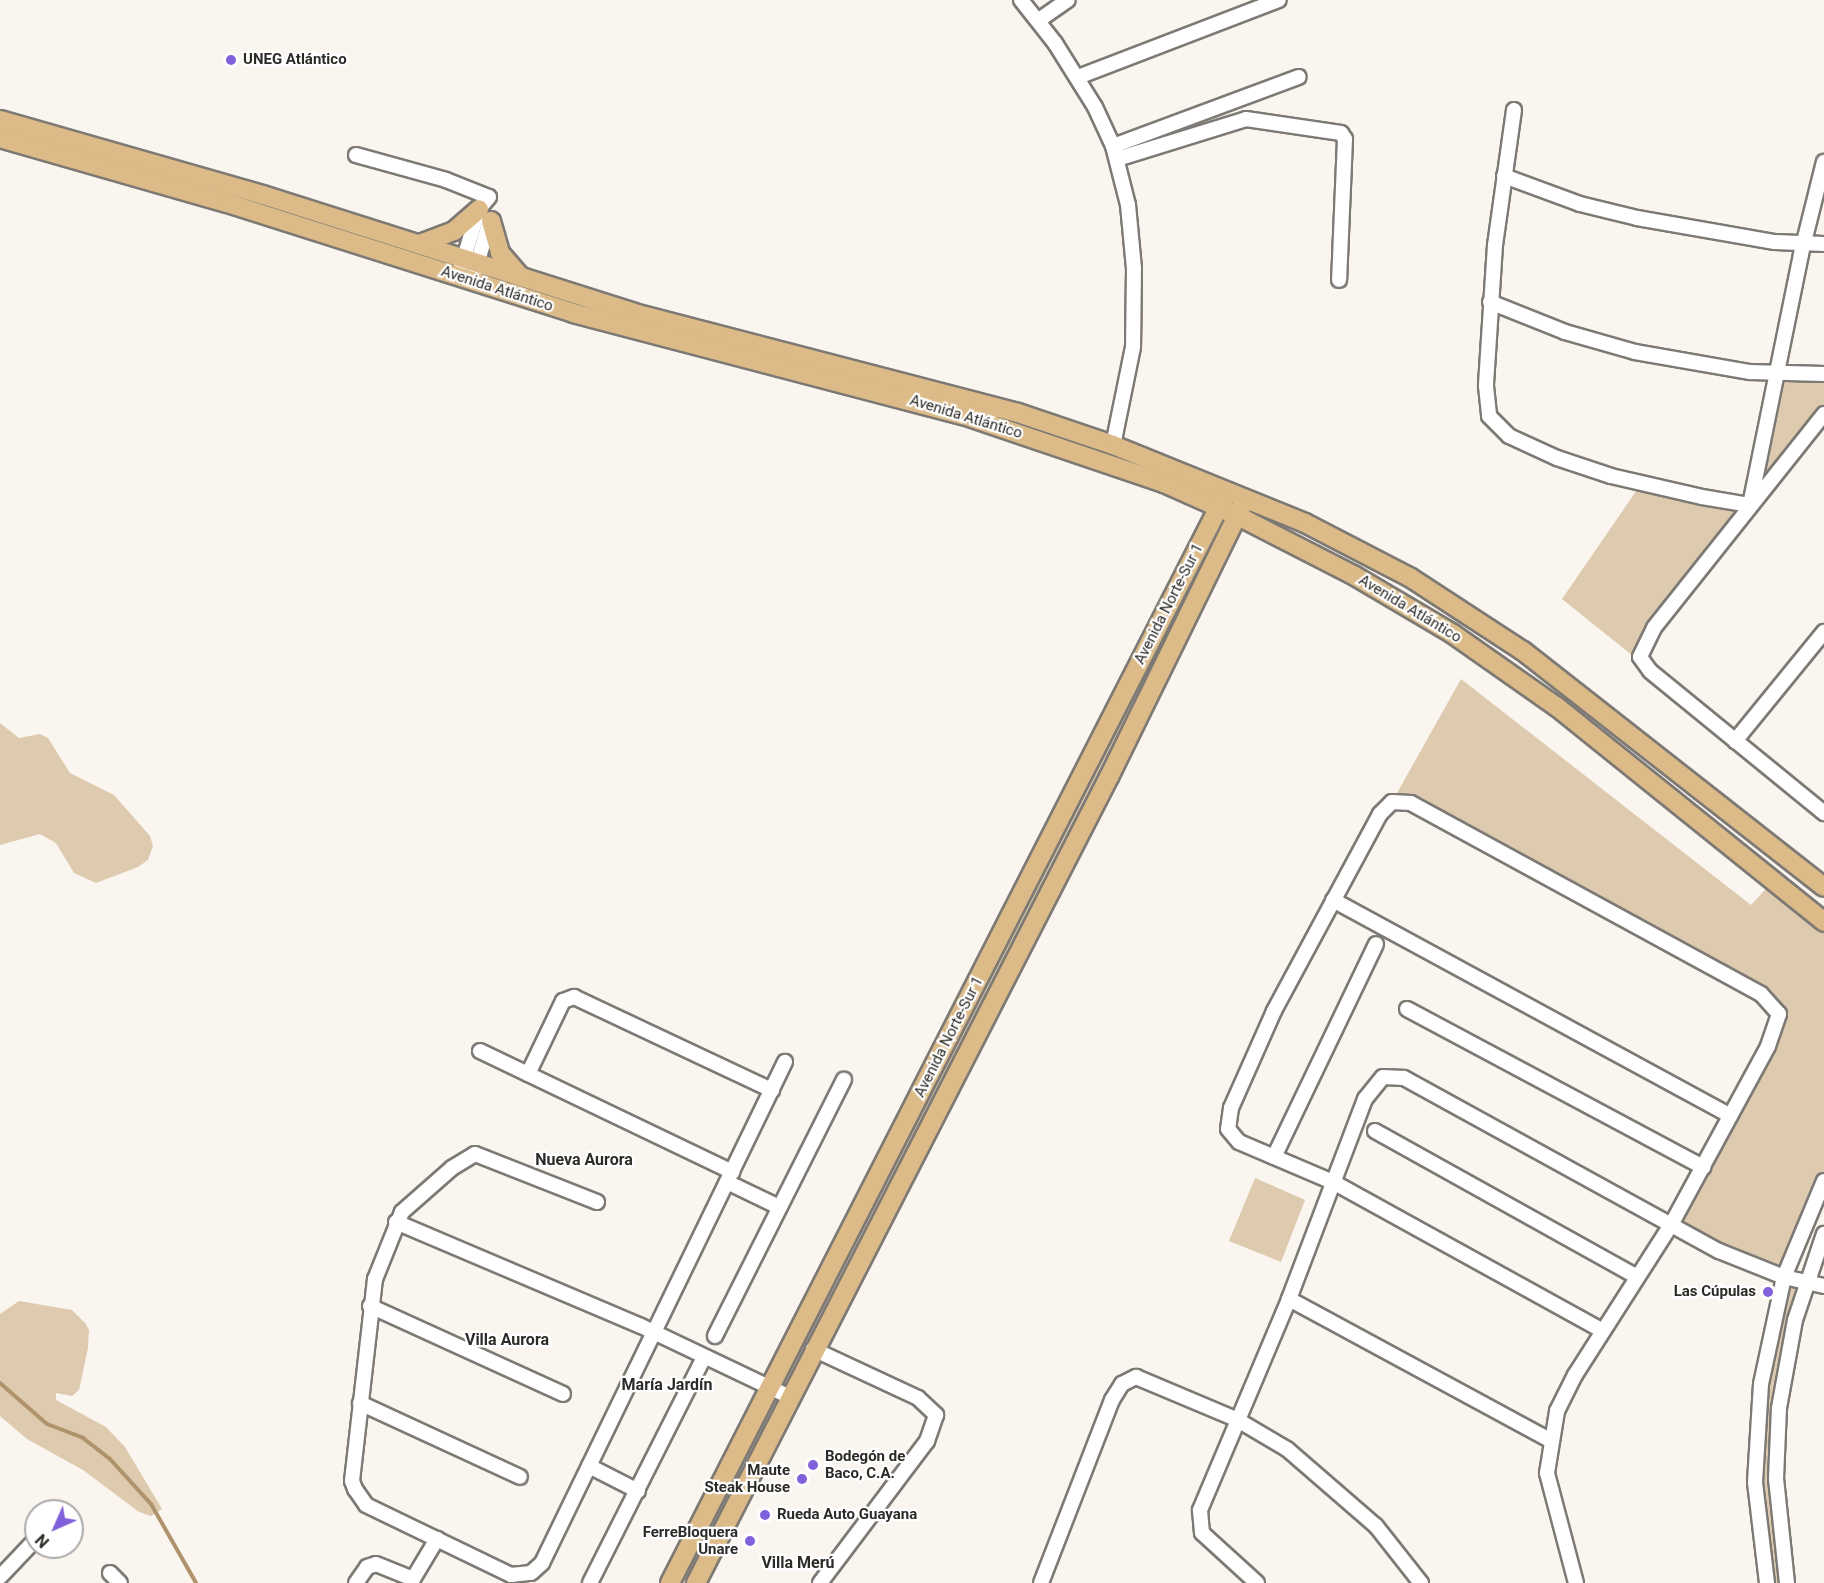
<!DOCTYPE html>
<meta charset="utf-8">
<style>
body{margin:0}
#map{position:relative;width:1824px;height:1583px;overflow:hidden;background:#faf5ef;font-family:Roboto,sans-serif}
div>[style]{position:absolute}
.green>*{inset:0;background:#decaaf}
.stream>*{height:4px;margin:-2px;padding:0 2px;transform-origin:2px;border-radius:2px;background:#af936d}
.roads{filter:drop-shadow(2px 0 #7d7974) drop-shadow(-2px 0 #7d7974) drop-shadow(0 2px #7d7974) drop-shadow(0 -2px #7d7974)}
.minor>*{height:14px;margin:-7px;padding:0 7px;transform-origin:7px;border-radius:7px;background:#fff}
.major>*{height:18px;margin:-9px;padding:0 9px;transform-origin:9px;border-radius:9px;background:#dcbb88}
.dots>*{width:16px;height:16px;translate:-50% -50%;box-sizing:border-box;border:3px solid #fff;border-radius:50%}
span{translate:-50% -50%;white-space:nowrap;text-align:center;line-height:1.15;-webkit-text-stroke:4.5px #fff;paint-order:stroke}
.poi-label{font-size:15px;color:#2c2b28;font-weight:700}
.left{translate:0 -50%;text-align:left}
.right{translate:-100% -50%;text-align:right}
.street-label{font-size:15px;color:#2c2b28}
.neighbourhood-label{font-size:16px;color:#2c2b28;font-weight:700}
.north{position:absolute;left:24px;top:1499px;width:60px;height:60px;box-sizing:border-box;background:#fff;border:2px solid #abaaa9;border-radius:50%;rotate:225deg;font-size:16px;font-weight:700;line-height:24px;text-align:center;color:#2c2b28}
.north::after{content:'';display:block;margin:auto;width:21px;height:27px;background:#8160db;clip-path:polygon(50% 0,100% 100%,50% 72%,0 100%)}
</style>
<div id="map">
<div class="green">
<i style="clip-path:polygon(1780px 372px,1824px 374px,1824px 414px,1677px 599px,1643px 664px,1562px 599px,1641px 484px,1750px 505px)"></i>
<i style="clip-path:polygon(1218px 508px,1238px 516px,696px 1583px,670px 1583px)"></i>
<i style="clip-path:polygon(1461px 679px,1751px 905px,1773px 881px,1824px 922px,1824px 1181px,1784px 1277px,1805px 1282px,1779px 1408px,1787px 1583px,1767px 1583px,1755px 1435px,1784px 1277px,1671px 1225px,1768px 1046px,1776px 1007px,1419px 808px,1392px 802px)"></i>
<i style="clip-path:polygon(0 723px,19px 738px,40px 734px,48px 738px,70px 773px,114px 795px,150px 836px,153px 846px,148px 860px,138px 867px,96px 883px,74px 873px,56px 843px,40px 834px,0 845px)"></i>
<i style="clip-path:polygon(1255px 1178px,1305px 1200px,1281px 1262px,1229px 1241px)"></i>
<i style="clip-path:polygon(19px 1301px,72px 1310px,85px 1323px,89px 1330px,88px 1348px,79px 1390px,72px 1396px,56px 1393px,56px 1400px,106px 1427px,125px 1447px,162px 1509px,151px 1516px,139px 1512px,83px 1470px,27px 1439px,0 1416px,0 1314px)"></i>
</div>
<div class="stream">
<i style="left:0;top:1383px;width:62px;rotate:41.1deg"></i>
<i style="left:47px;top:1424px;width:39px;rotate:21deg"></i>
<i style="left:83px;top:1438px;width:34px;rotate:38deg"></i>
<i style="left:110px;top:1459px;width:61px;rotate:47.7deg"></i>
<i style="left:151px;top:1504px;width:91px;rotate:60.3deg"></i>
</div>
<div class="roads">
<div class="minor">
<i style="left:1021px;top:0;width:55px;rotate:51.7deg"></i>
<i style="left:1055px;top:43px;width:75px;rotate:58deg"></i>
<i style="left:1095px;top:107px;width:43px;rotate:65.2deg"></i>
<i style="left:1113px;top:146px;width:61px;rotate:75.7deg"></i>
<i style="left:1128px;top:205px;width:63px;rotate:84.6deg"></i>
<i style="left:1134px;top:268px;width:79px;rotate:90.7deg"></i>
<i style="left:1133px;top:347px;width:100px;rotate:101.5deg"></i>
<i style="left:1039px;top:20px;width:35px;rotate:-35deg"></i>
<i style="left:1078px;top:77px;width:215px;rotate:-21deg"></i>
<i style="left:1514px;top:110px;width:136px;rotate:98deg"></i>
<i style="left:1495px;top:245px;width:141px;rotate:93.7deg"></i>
<i style="left:1486px;top:386px;width:30px;rotate:84deg"></i>
<i style="left:1489px;top:416px;width:28px;rotate:45deg"></i>
<i style="left:1509px;top:436px;width:53px;rotate:24.6deg"></i>
<i style="left:1557px;top:458px;width:57px;rotate:18.4deg"></i>
<i style="left:1611px;top:476px;width:93px;rotate:13deg"></i>
<i style="left:1702px;top:497px;width:49px;rotate:9.5deg"></i>
<i style="left:1750px;top:505px;width:256px;rotate:-78.5deg"></i>
<i style="left:1801px;top:254px;width:95px;rotate:-76deg"></i>
<i style="left:1113px;top:146px;width:198px;rotate:-20.4deg"></i>
<i style="left:356px;top:155px;width:93px;rotate:15.5deg"></i>
<i style="left:446px;top:180px;width:46px;rotate:21.6deg"></i>
<i style="left:489px;top:197px;width:16px;rotate:130deg"></i>
<i style="left:479px;top:209px;width:61px;rotate:107.2deg"></i>
<i style="left:1117px;top:159px;width:135px;rotate:-17.2deg"></i>
<i style="left:1246px;top:119px;width:96px;rotate:8.4deg"></i>
<i style="left:1341px;top:133px;width:7px;rotate:56deg"></i>
<i style="left:1345px;top:139px;width:141px;rotate:92.4deg"></i>
<i style="left:1504px;top:176px;width:81px;rotate:20.2deg"></i>
<i style="left:1580px;top:204px;width:59px;rotate:13.8deg"></i>
<i style="left:1637px;top:218px;width:140px;rotate:9.9deg"></i>
<i style="left:1775px;top:242px;width:49px;rotate:2.3deg"></i>
<i style="left:475px;top:271px;width:53px;rotate:-73.6deg"></i>
<i style="left:1490px;top:302px;width:81px;rotate:21.8deg"></i>
<i style="left:1565px;top:332px;width:73px;rotate:15.9deg"></i>
<i style="left:1635px;top:352px;width:117px;rotate:9.9deg"></i>
<i style="left:1750px;top:372px;width:74px;rotate:1.5deg"></i>
<i style="left:1824px;top:414px;width:273px;rotate:128.5deg"></i>
<i style="left:1654px;top:628px;width:32px;rotate:116deg"></i>
<i style="left:1640px;top:657px;width:17px;rotate:54deg"></i>
<i style="left:1650px;top:671px;width:225px;rotate:39.2deg"></i>
<i style="left:1735px;top:741px;width:141px;rotate:-50.8deg"></i>
<i style="left:1333px;top:900px;width:452px;rotate:28.5deg"></i>
<i style="left:1407px;top:1009px;width:336px;rotate:28.1deg"></i>
<i style="left:480px;top:1051px;width:280px;rotate:25.6deg"></i>
<i style="left:528px;top:1074px;width:81px;rotate:-64.4deg"></i>
<i style="left:563px;top:1001px;width:12px;rotate:-20deg"></i>
<i style="left:574px;top:997px;width:219px;rotate:25.2deg"></i>
<i style="left:1375px;top:1131px;width:300px;rotate:29.1deg"></i>
<i style="left:1274px;top:1157px;width:236px;rotate:-64.4deg"></i>
<i style="left:727px;top:1182px;width:58px;rotate:25.7deg"></i>
<i style="left:597px;top:1202px;width:131px;rotate:-158.5deg"></i>
<i style="left:475px;top:1154px;width:27px;rotate:149deg"></i>
<i style="left:452px;top:1168px;width:67px;rotate:138.7deg"></i>
<i style="left:402px;top:1212px;width:72px;rotate:111.9deg"></i>
<i style="left:375px;top:1279px;width:203px;rotate:96.5deg"></i>
<i style="left:352px;top:1481px;width:9px;rotate:69deg"></i>
<i style="left:355px;top:1489px;width:19px;rotate:55deg"></i>
<i style="left:366px;top:1505px;width:161px;rotate:25.8deg"></i>
<i style="left:511px;top:1575px;width:20px;rotate:-6deg"></i>
<i style="left:531px;top:1573px;width:15px;rotate:-42deg"></i>
<i style="left:542px;top:1563px;width:557px;rotate:-64.13deg"></i>
<i style="left:396px;top:1222px;width:266px;rotate:23deg"></i>
<i style="left:641px;top:1326px;width:165px;rotate:25.5deg"></i>
<i style="left:1289px;top:1299px;width:297px;rotate:28.4deg"></i>
<i style="left:370px;top:1306px;width:212px;rotate:24.5deg"></i>
<i style="left:715px;top:1336px;width:287px;rotate:-63.3deg"></i>
<i style="left:813px;top:1349px;width:116px;rotate:25deg"></i>
<i style="left:918px;top:1398px;width:25px;rotate:43deg"></i>
<i style="left:936px;top:1415px;width:28px;rotate:109deg"></i>
<i style="left:927px;top:1441px;width:178px;rotate:127deg"></i>
<i style="left:360px;top:1403px;width:176px;rotate:24.8deg"></i>
<i style="left:589px;top:1466px;width:55px;rotate:27deg"></i>
<i style="left:110px;top:1573px;width:14px;rotate:45deg"></i>
<i style="left:0;top:1577px;width:52px;rotate:-46.5deg"></i>
<i style="left:356px;top:1583px;width:19px;rotate:-55deg"></i>
<i style="left:367px;top:1567px;width:9px;rotate:-18deg"></i>
<i style="left:376px;top:1564px;width:40px;rotate:22deg"></i>
<i style="left:413px;top:1579px;width:47px;rotate:-59deg"></i>
<i style="left:590px;top:1583px;width:253px;rotate:-63.2deg"></i>
<i style="left:1041px;top:1583px;width:196px;rotate:-68.8deg"></i>
<i style="left:1112px;top:1400px;width:19px;rotate:-58deg"></i>
<i style="left:1122px;top:1384px;width:16px;rotate:-27deg"></i>
<i style="left:1136px;top:1377px;width:108px;rotate:22.8deg"></i>
<i style="left:1236px;top:1419px;width:59px;rotate:30.5deg"></i>
<i style="left:1287px;top:1449px;width:118px;rotate:40.9deg"></i>
<i style="left:1376px;top:1526px;width:73px;rotate:51.7deg"></i>
<i style="left:1257px;top:1583px;width:74px;rotate:-137.7deg"></i>
<i style="left:1202px;top:1533px;width:23px;rotate:-95deg"></i>
<i style="left:1200px;top:1510px;width:229px;rotate:-67.1deg"></i>
<i style="left:1289px;top:1299px;width:214px;rotate:-69.2deg"></i>
<i style="left:1365px;top:1099px;width:28px;rotate:-51deg"></i>
<i style="left:1383px;top:1077px;width:21px;rotate:3deg"></i>
<i style="left:1404px;top:1078px;width:359px;rotate:28.8deg"></i>
<i style="left:1719px;top:1251px;width:70px;rotate:21.8deg"></i>
<i style="left:1784px;top:1277px;width:41px;rotate:12.7deg"></i>
<i style="left:1576px;top:1583px;width:114px;rotate:-104.8deg"></i>
<i style="left:1547px;top:1473px;width:63px;rotate:-80.8deg"></i>
<i style="left:1557px;top:1411px;width:40px;rotate:-63.4deg"></i>
<i style="left:1575px;top:1375px;width:178px;rotate:-57.4deg"></i>
<i style="left:1671px;top:1225px;width:204px;rotate:-61.5deg"></i>
<i style="left:1768px;top:1046px;width:34px;rotate:-71deg"></i>
<i style="left:1779px;top:1014px;width:27px;rotate:-132deg"></i>
<i style="left:1761px;top:994px;width:399px;rotate:-151.4deg"></i>
<i style="left:1411px;top:803px;width:19px;rotate:-177deg"></i>
<i style="left:1392px;top:802px;width:17px;rotate:135deg"></i>
<i style="left:1380px;top:814px;width:224px;rotate:118.3deg"></i>
<i style="left:1274px;top:1011px;width:106px;rotate:113.9deg"></i>
<i style="left:1231px;top:1108px;width:21px;rotate:98deg"></i>
<i style="left:1228px;top:1129px;width:17px;rotate:50deg"></i>
<i style="left:1239px;top:1142px;width:102px;rotate:23.1deg"></i>
<i style="left:1333px;top:1182px;width:308px;rotate:28.9deg"></i>
<i style="left:1767px;top:1583px;width:102px;rotate:-96.8deg"></i>
<i style="left:1755px;top:1482px;width:98px;rotate:-86.5deg"></i>
<i style="left:1761px;top:1384px;width:109px;rotate:-77.9deg"></i>
<i style="left:1784px;top:1277px;width:104px;rotate:-67.4deg"></i>
<i style="left:1787px;top:1583px;width:105px;rotate:-96deg"></i>
<i style="left:1776px;top:1479px;width:71px;rotate:-87.6deg"></i>
<i style="left:1779px;top:1408px;width:89px;rotate:-79.7deg"></i>
<i style="left:1795px;top:1320px;width:91px;rotate:-71.4deg"></i>
</div>
<div class="major">
<i style="left:0;top:120px;width:273px;rotate:15.9deg"></i>
<i style="left:263px;top:195px;width:389px;rotate:17.6deg"></i>
<i style="left:634px;top:313px;width:397px;rotate:14.6deg"></i>
<i style="left:1018px;top:413px;width:100px;rotate:18.6deg"></i>
<i style="left:1113px;top:445px;width:207px;rotate:22.1deg"></i>
<i style="left:1305px;top:523px;width:119px;rotate:27.4deg"></i>
<i style="left:1411px;top:578px;width:134px;rotate:33.1deg"></i>
<i style="left:1523px;top:651px;width:382px;rotate:38.1deg"></i>
<i style="left:0;top:138px;width:236px;rotate:16deg"></i>
<i style="left:227px;top:203px;width:363px;rotate:17.6deg"></i>
<i style="left:573px;top:313px;width:403px;rotate:14.7deg"></i>
<i style="left:963px;top:415px;width:212px;rotate:18.7deg"></i>
<i style="left:1164px;top:483px;width:81px;rotate:24deg"></i>
<i style="left:1238px;top:516px;width:131px;rotate:27.1deg"></i>
<i style="left:1355px;top:576px;width:114px;rotate:30.6deg"></i>
<i style="left:1453px;top:634px;width:127px;rotate:35.1deg"></i>
<i style="left:1557px;top:707px;width:343px;rotate:38.8deg"></i>
<i style="left:491px;top:221px;width:33px;rotate:74deg"></i>
<i style="left:500px;top:253px;width:32px;rotate:49deg"></i>
<i style="left:420px;top:244px;width:36px;rotate:-21deg"></i>
<i style="left:454px;top:231px;width:33px;rotate:-41deg"></i>
<i style="left:670px;top:1583px;width:1217px;rotate:-62.97deg"></i>
<i style="left:696px;top:1583px;width:906px;rotate:-62.87deg"></i>
<i style="left:1109px;top:777px;width:302px;rotate:-63.9deg"></i>
</div>
</div>
<div class="dots">
<i style="left:231px;top:60px;background:#8160db"></i>
<i style="left:1768px;top:1292px;background:#8160db"></i>
<i style="left:813px;top:1465px;background:#8160db"></i>
<i style="left:802px;top:1479px;background:#8160db"></i>
<i style="left:765px;top:1515px;background:#8160db"></i>
<i style="left:750px;top:1541px;background:#8160db"></i>
</div>
<div class="poi-label">
<span class="left" style="left:243px;top:60px">UNEG Atlántico</span>
<span class="right" style="left:1756px;top:1292px">Las Cúpulas</span>
<span class="left" style="left:825px;top:1465px">Bodegón de<br>Baco, C.A.</span>
<span class="right" style="left:790px;top:1479px">Maute<br>Steak House</span>
<span class="left" style="left:777px;top:1515px">Rueda Auto Guayana</span>
<span class="right" style="left:738px;top:1541px">FerreBloquera<br>Unare</span>
</div>
<div class="street-label">
<span style="left:497px;top:289px;rotate:18deg">Avenida Atlántico</span>
<span style="left:966px;top:417px;rotate:17deg">Avenida Atlántico</span>
<span style="left:1169px;top:604px;rotate:-63deg">Avenida Norte-Sur 1</span>
<span style="left:1410px;top:609px;rotate:31deg">Avenida Atlántico</span>
<span style="left:949px;top:1037px;rotate:-63deg">Avenida Norte-Sur 1</span>
</div>
<div class="neighbourhood-label">
<span style="left:584px;top:1160px">Nueva Aurora</span>
<span style="left:507px;top:1340px">Villa Aurora</span>
<span style="left:667px;top:1385px">María Jardín</span>
<span style="left:798px;top:1563px">Villa Merú</span>
</div>
<div class="north">N</div>
</div>
